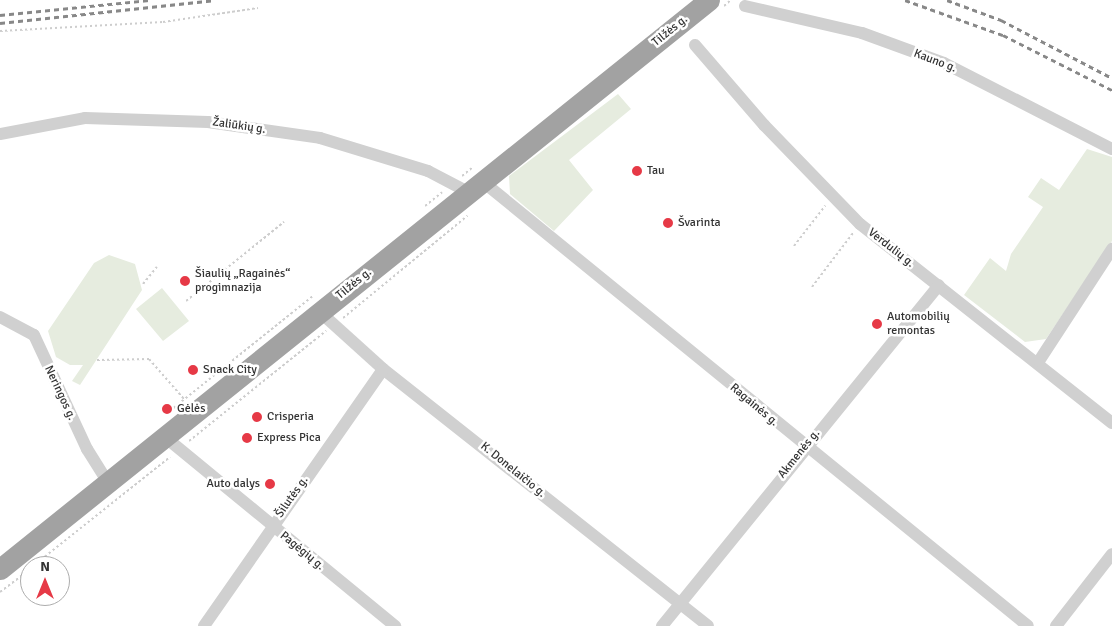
<!DOCTYPE html>
<meta charset="utf-8">
<style>
body{margin:0}
#map{position:relative;width:1112px;height:626px;overflow:hidden;background:#fff;font-family:Signika,sans-serif}
div>[style]{position:absolute}
.green>*{inset:0;background:#e6ecdf}
.path>*{height:2px;margin-top:-1px;transform-origin:0;background:repeating-linear-gradient(90deg,#cdcdcd 0 2.5px,transparent 0 5px)}
.minor>*{height:12px;margin:-6px;padding:0 6px;transform-origin:6px;border-radius:6px;background:#d0d0d0}
.trunk>*{height:21px;margin:-10.5px;padding:0 10.5px;transform-origin:10.5px;border-radius:10.5px;background:#a2a2a2}
.rail>*{height:3px;margin-top:-1.5px;transform-origin:0;background:repeating-linear-gradient(90deg,#888 0 5px,transparent 0 9px)}
.dots>*{width:14px;height:14px;translate:-50% -50%;box-sizing:border-box;border:2px solid #fff;border-radius:50%}
span{translate:-50% -50%;white-space:nowrap;text-align:center;line-height:1.15;-webkit-text-stroke:5px #fff;paint-order:stroke}
.street-label{font-size:12px;color:#333}
.poi-label{font-size:12px;color:#333}
.left{translate:0 -50%;text-align:left}
.right{translate:-100% -50%;text-align:right}
.north{position:absolute;left:20px;top:556px;width:50px;height:50px;box-sizing:border-box;background:#fff;border:1px solid #adadad;border-radius:50%;rotate:0deg;font-size:14px;font-weight:700;line-height:20px;text-align:center;color:#333}
.north::after{content:'';display:block;margin:auto;width:18px;height:22px;background:#e63946;clip-path:polygon(50% 0,100% 100%,50% 72%,0 100%)}
</style>
<div id="map">
<div class="green">
<i style="clip-path:polygon(618px 94px,631px 109px,569px 160px,593px 190px,554px 231px,510px 194px,509px 176px)"></i>
<i style="clip-path:polygon(1087px 149px,1112px 157px,1112px 241px,1046px 339px,1025px 342px,964px 295px,990px 258px,1006px 271px,1011px 254px,1043px 207px,1028px 197px,1041px 178px,1059px 190px)"></i>
<i style="clip-path:polygon(109px 255px,135px 264px,142px 290px,80px 385px,72px 381px,83px 365px,70px 365px,56px 357px,48px 331px,94px 263px)"></i>
<i style="clip-path:polygon(162px 288px,189px 321px,163px 341px,136px 309px)"></i>
</div>
<div class="path">
<i style="left:724px;top:6px;width:9px;rotate:-41deg"></i>
<i style="left:0;top:31px;width:163px;rotate:-3.2deg"></i>
<i style="left:163px;top:22px;width:96px;rotate:-8.4deg"></i>
<i style="left:462px;top:176px;width:13px;rotate:-39deg"></i>
<i style="left:425px;top:206px;width:22px;rotate:-39deg"></i>
<i style="left:794px;top:246px;width:51px;rotate:-52.2deg"></i>
<i style="left:143px;top:284px;width:22px;rotate:-51deg"></i>
<i style="left:812px;top:287px;width:68px;rotate:-52.8deg"></i>
<i style="left:186px;top:301px;width:126px;rotate:-38.9deg"></i>
<i style="left:343px;top:318px;width:161px;rotate:-39.4deg"></i>
<i style="left:97px;top:360px;width:52px;rotate:-1.1deg"></i>
<i style="left:149px;top:359px;width:53px;rotate:48.8deg"></i>
<i style="left:166px;top:414px;width:190px;rotate:-38.8deg"></i>
<i style="left:189px;top:441px;width:176px;rotate:-38.8deg"></i>
<i style="left:33px;top:566px;width:175px;rotate:-38.5deg"></i>
<i style="left:0;top:592px;width:38px;rotate:-37deg"></i>
</div>
<div class="minor">
<i style="left:745px;top:6px;width:120px;rotate:13deg"></i>
<i style="left:862px;top:33px;width:87px;rotate:20.1deg"></i>
<i style="left:944px;top:63px;width:189px;rotate:27.1deg"></i>
<i style="left:695px;top:45px;width:106px;rotate:49.2deg"></i>
<i style="left:764px;top:125px;width:138px;rotate:45.9deg"></i>
<i style="left:860px;top:224px;width:321px;rotate:38.3deg"></i>
<i style="left:0;top:134px;width:86px;rotate:-10.7deg"></i>
<i style="left:85px;top:118px;width:123px;rotate:1.9deg"></i>
<i style="left:208px;top:122px;width:113px;rotate:8.1deg"></i>
<i style="left:320px;top:138px;width:113px;rotate:17deg"></i>
<i style="left:428px;top:171px;width:45px;rotate:27.7deg"></i>
<i style="left:482px;top:181px;width:704px;rotate:39.18deg"></i>
<i style="left:320px;top:312px;width:85px;rotate:42.1deg"></i>
<i style="left:383px;top:369px;width:414px;rotate:38.3deg"></i>
<i style="left:0;top:317px;width:38px;rotate:28deg"></i>
<i style="left:34px;top:335px;width:126px;rotate:65.1deg"></i>
<i style="left:87px;top:449px;width:40px;rotate:58deg"></i>
<i style="left:1039px;top:361px;width:134px;rotate:-56.9deg"></i>
<i style="left:165px;top:437px;width:298px;rotate:39.4deg"></i>
<i style="left:204px;top:626px;width:313px;rotate:-55.1deg"></i>
<i style="left:662px;top:626px;width:439px;rotate:-50.9deg"></i>
<i style="left:1056px;top:626px;width:91px;rotate:-52.1deg"></i>
</div>
<div class="trunk">
<i style="left:0;top:569px;width:909px;rotate:-38.75deg"></i>
</div>
<div class="rail">
<i style="left:905px;top:0;width:104px;rotate:19.7deg"></i>
<i style="left:1003px;top:35px;width:122px;rotate:26.8deg"></i>
<i style="left:947px;top:0;width:58px;rotate:20.3deg"></i>
<i style="left:1001px;top:20px;width:125px;rotate:27.6deg"></i>
<i style="left:0;top:15px;width:150px;rotate:-5.7deg"></i>
<i style="left:0;top:23px;width:215px;rotate:-6.1deg"></i>
</div>
<div class="dots">
<i style="left:637px;top:171px;background:#e63946"></i>
<i style="left:668px;top:223px;background:#e63946"></i>
<i style="left:185px;top:281px;background:#e63946"></i>
<i style="left:877px;top:324px;background:#e63946"></i>
<i style="left:193px;top:370px;background:#e63946"></i>
<i style="left:167px;top:409px;background:#e63946"></i>
<i style="left:257px;top:417px;background:#e63946"></i>
<i style="left:247px;top:438px;background:#e63946"></i>
<i style="left:270px;top:484px;background:#e63946"></i>
</div>
<div class="street-label">
<span style="left:670px;top:31px;rotate:-39deg">Tilžės g.</span>
<span style="left:935px;top:61px;rotate:21deg">Kauno g.</span>
<span style="left:239px;top:126px;rotate:8deg">Žaliūkių g.</span>
<span style="left:891px;top:248px;rotate:38deg">Verdulių g.</span>
<span style="left:354px;top:284px;rotate:-39deg">Tilžės g.</span>
<span style="left:60px;top:393px;rotate:65deg">Neringos g.</span>
<span style="left:754px;top:405px;rotate:40deg">Ragainės g.</span>
<span style="left:799px;top:454px;rotate:-51deg">Akmenės g.</span>
<span style="left:513px;top:470px;rotate:39deg">K. Donelaičio g.</span>
<span style="left:292px;top:497px;rotate:-55deg">Šilutės g.</span>
<span style="left:302px;top:551px;rotate:39deg">Pagėgių g.</span>
</div>
<div class="poi-label">
<span class="left" style="left:647px;top:171px">Tau</span>
<span class="left" style="left:678px;top:223px">Švarinta</span>
<span class="left" style="left:195px;top:281px">Šiaulių „Ragainės“<br>progimnazija</span>
<span class="left" style="left:887px;top:324px">Automobilių<br>remontas</span>
<span class="left" style="left:203px;top:370px">Snack City</span>
<span class="left" style="left:177px;top:409px">Gėlės</span>
<span class="left" style="left:267px;top:417px">Crisperia</span>
<span class="left" style="left:257px;top:438px">Express Pica</span>
<span class="right" style="left:260px;top:484px">Auto dalys</span>
</div>
<div class="north">N</div>
</div>
